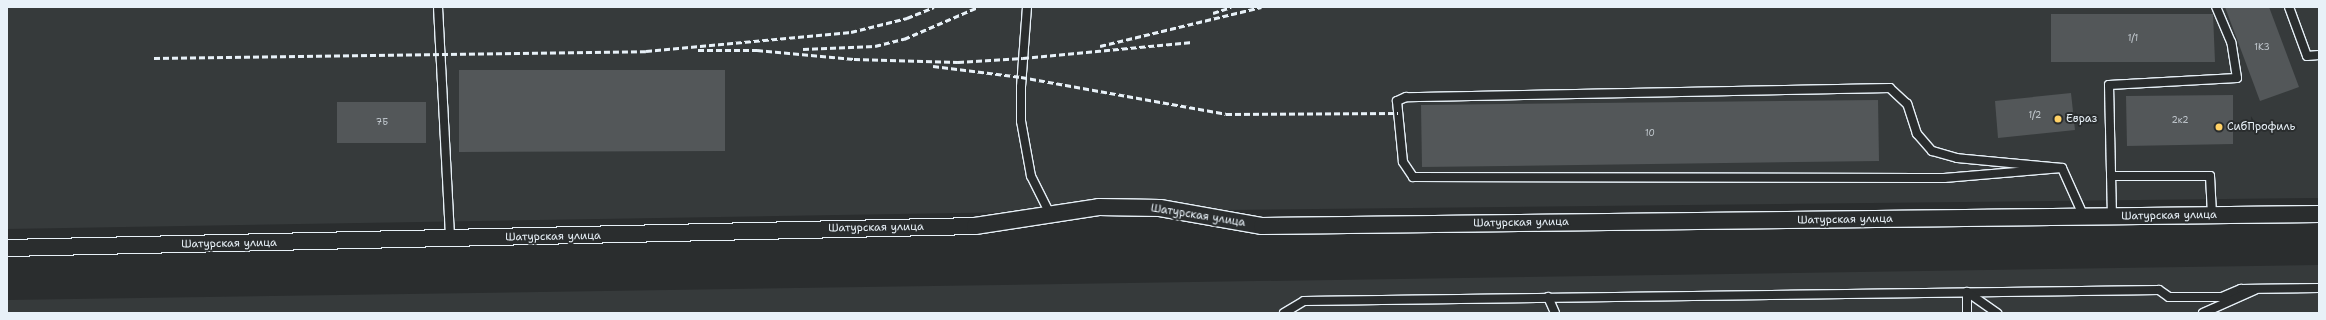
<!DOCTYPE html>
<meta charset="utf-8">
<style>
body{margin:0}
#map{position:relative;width:2326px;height:320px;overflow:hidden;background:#2a2d2e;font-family:"Shantell Sans",sans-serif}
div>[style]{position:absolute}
.built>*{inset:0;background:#363a3b}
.building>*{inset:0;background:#535759}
.roads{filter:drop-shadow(1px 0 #e8f1f8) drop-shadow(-1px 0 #e8f1f8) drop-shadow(0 1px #e8f1f8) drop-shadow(0 -1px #e8f1f8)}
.lane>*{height:8px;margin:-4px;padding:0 4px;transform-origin:4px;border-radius:4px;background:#2a2d2e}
.street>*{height:16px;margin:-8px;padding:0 8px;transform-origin:8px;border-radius:8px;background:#2a2d2e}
.rail>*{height:3px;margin-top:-1.5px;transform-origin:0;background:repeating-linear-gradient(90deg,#e8f1f8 0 6px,transparent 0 9px)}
.dots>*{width:11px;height:11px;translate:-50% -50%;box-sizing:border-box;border:2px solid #2a2d2e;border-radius:50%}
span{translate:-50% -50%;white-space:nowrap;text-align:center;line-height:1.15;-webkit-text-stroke:4px #2a2d2e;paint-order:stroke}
.number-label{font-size:9px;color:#c3cad0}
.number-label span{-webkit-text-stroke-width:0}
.poi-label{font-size:11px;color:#e8f1f8}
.left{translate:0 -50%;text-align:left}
.street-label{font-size:11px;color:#e8f1f8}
.frame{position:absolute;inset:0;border:8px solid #e8f1f8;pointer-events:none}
</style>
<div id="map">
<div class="built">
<i style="clip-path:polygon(7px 7px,2319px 7px,2319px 198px,958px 213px,7px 229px)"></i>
<i style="clip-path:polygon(2319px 265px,2319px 313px,7px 313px,7px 300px)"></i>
</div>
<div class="building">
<i style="clip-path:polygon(2225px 7px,2269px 7px,2299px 87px,2260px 101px)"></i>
<i style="clip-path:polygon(2051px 14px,2213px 14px,2215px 62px,2051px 62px)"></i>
<i style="clip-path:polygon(459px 70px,725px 70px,725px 151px,459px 152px)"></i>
<i style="clip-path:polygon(2071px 93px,2075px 130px,1998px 138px,1995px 101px)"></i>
<i style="clip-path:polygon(2233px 95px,2233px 144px,2127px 146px,2126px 96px)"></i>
<i style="clip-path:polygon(1878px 100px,1879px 161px,1422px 167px,1421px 105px)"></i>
<i style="clip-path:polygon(337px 102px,426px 102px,426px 143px,337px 143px)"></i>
</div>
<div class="roads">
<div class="lane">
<i style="left:438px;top:7px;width:232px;rotate:87deg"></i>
<i style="left:1027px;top:7px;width:80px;rotate:94.3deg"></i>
<i style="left:1021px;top:87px;width:34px;rotate:90deg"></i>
<i style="left:1021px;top:121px;width:56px;rotate:79.7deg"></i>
<i style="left:1031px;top:176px;width:42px;rotate:63.4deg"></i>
<i style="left:2289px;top:7px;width:52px;rotate:69.8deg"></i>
<i style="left:2307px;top:56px;width:12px;rotate:-5deg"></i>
<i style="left:2062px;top:168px;width:105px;rotate:-174.6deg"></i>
<i style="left:1957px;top:158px;width:26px;rotate:-164deg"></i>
<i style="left:1932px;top:151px;width:23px;rotate:-131deg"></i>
<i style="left:1917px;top:134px;width:32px;rotate:-108deg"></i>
<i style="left:1907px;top:104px;width:23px;rotate:-137deg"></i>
<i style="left:1890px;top:88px;width:484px;rotate:178.9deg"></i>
<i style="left:1406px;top:97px;width:10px;rotate:156deg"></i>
<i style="left:1397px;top:101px;width:61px;rotate:84.4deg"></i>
<i style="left:1403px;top:162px;width:18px;rotate:56deg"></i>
<i style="left:1413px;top:177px;width:531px;rotate:0.11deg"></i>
<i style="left:1944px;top:178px;width:118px;rotate:-4.8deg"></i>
<i style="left:2062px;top:168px;width:54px;rotate:65.8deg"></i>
<i style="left:2111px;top:176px;width:99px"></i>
<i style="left:2210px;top:176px;width:39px;rotate:87deg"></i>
<i style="left:2112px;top:217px;width:132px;rotate:-91.3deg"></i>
<i style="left:2109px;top:85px;width:128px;rotate:-3.1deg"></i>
<i style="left:2237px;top:78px;width:36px;rotate:-99deg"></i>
<i style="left:2231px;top:42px;width:38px;rotate:-113deg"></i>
<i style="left:1548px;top:297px;width:17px;rotate:66deg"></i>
<i style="left:1284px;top:313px;width:23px;rotate:-31deg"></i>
<i style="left:1304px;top:301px;width:855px;rotate:-0.74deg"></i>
<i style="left:2159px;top:290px;width:12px;rotate:35deg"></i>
<i style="left:2169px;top:297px;width:53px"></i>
<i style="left:2222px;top:297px;width:21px;rotate:-23deg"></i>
<i style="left:2241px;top:289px;width:78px;rotate:-0.7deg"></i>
<i style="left:1967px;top:313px;width:21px;rotate:-90deg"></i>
<i style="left:1967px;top:292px;width:37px;rotate:35deg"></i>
<i style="left:2203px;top:313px;width:57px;rotate:-23.9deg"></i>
</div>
<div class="street">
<i style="left:7px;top:248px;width:968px;rotate:-1.3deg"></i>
<i style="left:975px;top:226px;width:125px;rotate:-8.7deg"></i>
<i style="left:1099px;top:207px;width:61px;rotate:0.9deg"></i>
<i style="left:1160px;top:208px;width:104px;rotate:10deg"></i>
<i style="left:1262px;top:226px;width:1057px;rotate:-0.65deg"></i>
</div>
</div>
<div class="rail">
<i style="left:1213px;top:13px;width:19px;rotate:-18deg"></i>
<i style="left:1100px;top:46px;width:166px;rotate:-13.6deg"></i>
<i style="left:803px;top:49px;width:72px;rotate:-2.4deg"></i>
<i style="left:875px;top:46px;width:30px;rotate:-14deg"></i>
<i style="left:904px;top:39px;width:81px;rotate:-23.4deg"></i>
<i style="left:698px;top:50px;width:59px"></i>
<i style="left:757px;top:50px;width:97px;rotate:5.3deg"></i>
<i style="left:854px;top:59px;width:104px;rotate:1.7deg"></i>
<i style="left:958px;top:62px;width:65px;rotate:-3.5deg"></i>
<i style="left:1023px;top:58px;width:170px;rotate:-5.4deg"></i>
<i style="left:154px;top:58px;width:492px;rotate:-0.8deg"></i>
<i style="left:646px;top:51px;width:206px;rotate:-5.3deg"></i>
<i style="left:851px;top:32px;width:58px;rotate:-14deg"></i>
<i style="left:907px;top:18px;width:29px;rotate:-22deg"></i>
<i style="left:933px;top:66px;width:89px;rotate:7.1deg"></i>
<i style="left:1021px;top:77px;width:208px;rotate:10.2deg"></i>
<i style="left:1226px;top:114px;width:172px;rotate:-0.3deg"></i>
</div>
<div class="dots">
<i style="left:2058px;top:119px;background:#ffd166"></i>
<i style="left:2219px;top:127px;background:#ffd166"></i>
</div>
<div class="number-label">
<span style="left:2133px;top:38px">1/1</span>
<span style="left:2262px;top:47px">1К3</span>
<span style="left:2035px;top:115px">1/2</span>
<span style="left:2180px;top:120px">2к2</span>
<span style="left:382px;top:122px">7Б</span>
<span style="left:1650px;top:133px">10</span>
</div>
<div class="poi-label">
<span class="left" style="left:2066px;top:119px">Евраз</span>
<span class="left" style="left:2227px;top:127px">СибПрофиль</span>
</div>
<div class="street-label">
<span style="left:1198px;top:216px;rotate:9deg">Шатурская улица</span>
<span style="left:2169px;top:216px;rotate:-1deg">Шатурская улица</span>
<span style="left:1845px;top:220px;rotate:-1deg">Шатурская улица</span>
<span style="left:1521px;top:223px;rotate:-1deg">Шатурская улица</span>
<span style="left:876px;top:228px;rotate:-1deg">Шатурская улица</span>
<span style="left:553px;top:237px;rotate:-1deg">Шатурская улица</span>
<span style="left:229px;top:244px;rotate:-1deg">Шатурская улица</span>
</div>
<div class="frame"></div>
</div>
